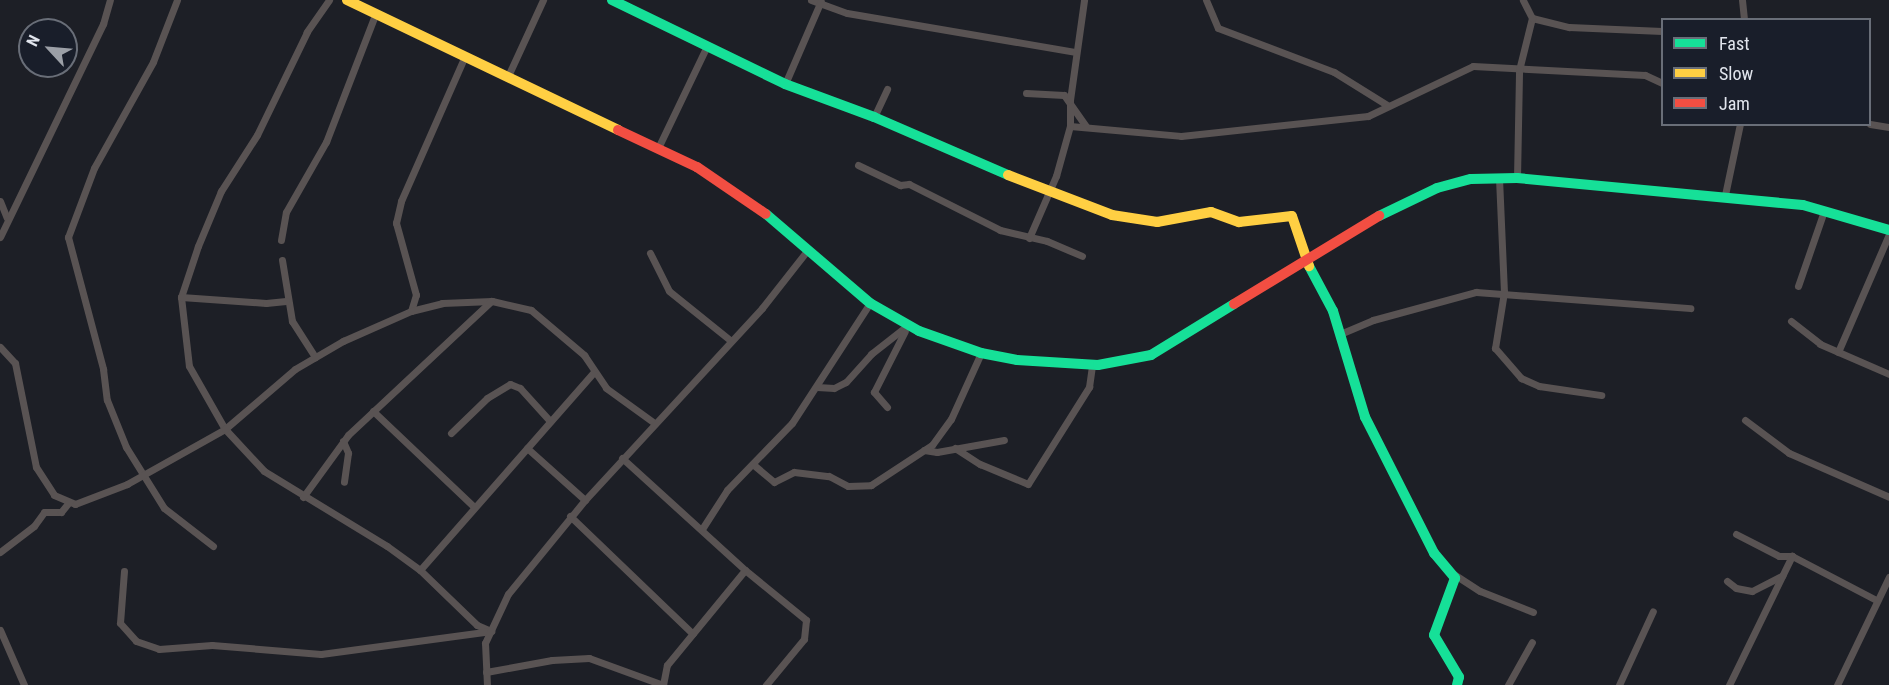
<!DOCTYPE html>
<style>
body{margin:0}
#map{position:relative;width:1889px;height:685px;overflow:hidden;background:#1d1f26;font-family:"Roboto Condensed",sans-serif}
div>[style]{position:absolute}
.street>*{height:7px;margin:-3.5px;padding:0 3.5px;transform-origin:3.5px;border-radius:3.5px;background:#595353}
.fast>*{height:10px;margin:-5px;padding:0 5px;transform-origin:5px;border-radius:5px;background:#16e098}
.slow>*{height:10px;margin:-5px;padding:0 5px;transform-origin:5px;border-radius:5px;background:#ffcf43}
.jam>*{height:10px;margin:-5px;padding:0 5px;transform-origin:5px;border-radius:5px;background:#f24e42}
span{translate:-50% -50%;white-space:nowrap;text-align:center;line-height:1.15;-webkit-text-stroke:5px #191e2a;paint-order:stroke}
.legend{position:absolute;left:1661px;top:18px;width:210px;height:108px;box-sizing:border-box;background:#191e2a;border:2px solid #696e78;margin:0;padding:8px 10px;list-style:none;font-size:18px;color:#e1e5ed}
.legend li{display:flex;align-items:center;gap:12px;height:30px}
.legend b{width:30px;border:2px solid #696e78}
.north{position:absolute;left:18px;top:18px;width:60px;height:60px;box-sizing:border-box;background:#191e2a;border:2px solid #696e78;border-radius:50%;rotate:296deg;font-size:16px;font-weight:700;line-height:24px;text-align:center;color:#e1e5ed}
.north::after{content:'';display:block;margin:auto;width:21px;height:27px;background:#9ca0a7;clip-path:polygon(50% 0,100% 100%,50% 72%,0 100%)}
</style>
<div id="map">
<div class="street">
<i style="left:177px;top:0;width:66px;rotate:111.2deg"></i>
<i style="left:153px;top:62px;width:121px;rotate:119.1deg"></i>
<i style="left:94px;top:168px;width:74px;rotate:110.6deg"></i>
<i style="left:68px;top:237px;width:137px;rotate:75.1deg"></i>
<i style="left:103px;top:369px;width:31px;rotate:83deg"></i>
<i style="left:107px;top:400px;width:51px;rotate:68deg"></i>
<i style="left:126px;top:447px;width:72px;rotate:58.1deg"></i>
<i style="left:164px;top:508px;width:62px;rotate:37.8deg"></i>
<i style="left:329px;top:0;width:39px;rotate:125deg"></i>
<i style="left:307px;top:32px;width:114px;rotate:115.9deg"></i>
<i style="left:257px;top:135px;width:67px;rotate:122.7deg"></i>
<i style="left:221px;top:191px;width:60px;rotate:112.7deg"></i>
<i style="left:198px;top:246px;width:54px;rotate:108.4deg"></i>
<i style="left:181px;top:297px;width:69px;rotate:83.4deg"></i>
<i style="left:189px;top:366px;width:73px;rotate:60.3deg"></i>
<i style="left:225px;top:429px;width:57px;rotate:47.1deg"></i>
<i style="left:264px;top:471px;width:144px;rotate:31.4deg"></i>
<i style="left:387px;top:546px;width:41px;rotate:36deg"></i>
<i style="left:420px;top:570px;width:79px;rotate:44deg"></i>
<i style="left:477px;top:625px;width:15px;rotate:23deg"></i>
<i style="left:811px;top:0;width:38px;rotate:20deg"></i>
<i style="left:847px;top:13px;width:231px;rotate:9.7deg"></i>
<i style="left:1206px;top:0;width:30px;rotate:67deg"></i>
<i style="left:1218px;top:28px;width:124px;rotate:20.8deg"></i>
<i style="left:1334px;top:72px;width:62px;rotate:31.9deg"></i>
<i style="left:1742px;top:0;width:20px;rotate:84deg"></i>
<i style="left:1532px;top:18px;width:38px;rotate:14deg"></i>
<i style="left:1569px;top:27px;width:93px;rotate:2.5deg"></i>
<i style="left:508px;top:76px;width:84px;rotate:-65.3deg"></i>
<i style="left:785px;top:84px;width:90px;rotate:-66.6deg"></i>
<i style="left:1026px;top:93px;width:38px;rotate:3deg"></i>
<i style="left:1064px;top:95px;width:38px;rotate:55deg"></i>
<i style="left:874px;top:117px;width:31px;rotate:-65deg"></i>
<i style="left:1870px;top:124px;width:19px;rotate:9deg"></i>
<i style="left:1070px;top:126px;width:111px;rotate:5.1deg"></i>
<i style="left:1181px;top:136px;width:188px;rotate:-6.1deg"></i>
<i style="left:1368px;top:116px;width:116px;rotate:-25.5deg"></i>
<i style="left:1473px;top:66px;width:172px;rotate:3deg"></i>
<i style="left:1645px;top:75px;width:19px;rotate:25deg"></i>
<i style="left:658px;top:148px;width:111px;rotate:-64.4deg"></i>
<i style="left:858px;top:165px;width:47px;rotate:25.5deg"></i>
<i style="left:900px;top:185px;width:9px;rotate:-6deg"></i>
<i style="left:909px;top:184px;width:102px;rotate:26.8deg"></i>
<i style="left:1000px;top:230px;width:48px;rotate:13.2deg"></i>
<i style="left:1047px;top:241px;width:38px;rotate:23deg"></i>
<i style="left:1499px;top:178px;width:114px;rotate:87.5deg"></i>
<i style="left:1504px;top:292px;width:57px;rotate:99.1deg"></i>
<i style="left:1495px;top:348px;width:40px;rotate:49deg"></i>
<i style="left:1521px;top:378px;width:20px;rotate:24deg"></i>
<i style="left:1539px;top:386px;width:63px;rotate:8.3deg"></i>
<i style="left:1517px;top:178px;width:108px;rotate:-88.9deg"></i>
<i style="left:1519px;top:70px;width:54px;rotate:-76deg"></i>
<i style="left:1532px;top:18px;width:20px;rotate:-117deg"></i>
<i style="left:1725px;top:195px;width:73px;rotate:-78.1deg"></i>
<i style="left:0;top:201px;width:18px;rotate:68deg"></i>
<i style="left:0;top:237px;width:237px;rotate:-64.2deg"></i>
<i style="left:103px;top:24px;width:25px;rotate:-74deg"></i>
<i style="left:1029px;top:238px;width:68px;rotate:-66.5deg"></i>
<i style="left:1056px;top:176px;width:52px;rotate:-74.4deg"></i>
<i style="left:1070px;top:126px;width:26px;rotate:-90deg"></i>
<i style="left:1070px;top:100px;width:101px;rotate:-82deg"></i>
<i style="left:281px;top:240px;width:28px;rotate:-80deg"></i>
<i style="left:286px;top:212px;width:81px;rotate:-60.3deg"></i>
<i style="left:326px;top:142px;width:136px;rotate:-68.9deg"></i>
<i style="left:650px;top:253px;width:42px;rotate:63.4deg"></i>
<i style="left:669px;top:291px;width:78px;rotate:38.8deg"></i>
<i style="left:282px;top:260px;width:62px;rotate:80.7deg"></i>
<i style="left:292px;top:321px;width:43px;rotate:57.4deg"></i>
<i style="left:1798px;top:286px;width:79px;rotate:-70.9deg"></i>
<i style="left:181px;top:297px;width:85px;rotate:4deg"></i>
<i style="left:266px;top:303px;width:20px;rotate:-6deg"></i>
<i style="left:411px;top:311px;width:17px;rotate:-73deg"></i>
<i style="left:416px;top:295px;width:75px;rotate:-105.5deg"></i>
<i style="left:396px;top:223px;width:23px;rotate:-77deg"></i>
<i style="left:401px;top:201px;width:158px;rotate:-66.2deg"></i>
<i style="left:1791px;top:321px;width:37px;rotate:38deg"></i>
<i style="left:1820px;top:344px;width:75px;rotate:23.5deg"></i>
<i style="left:1340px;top:334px;width:36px;rotate:-23deg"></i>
<i style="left:1373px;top:320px;width:107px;rotate:-15.2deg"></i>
<i style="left:1476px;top:292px;width:215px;rotate:4.3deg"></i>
<i style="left:0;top:347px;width:22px;rotate:47deg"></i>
<i style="left:15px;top:363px;width:106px;rotate:78.6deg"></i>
<i style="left:36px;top:467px;width:33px;rotate:57deg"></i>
<i style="left:54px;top:495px;width:23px;rotate:23deg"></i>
<i style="left:75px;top:504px;width:56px;rotate:-21deg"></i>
<i style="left:127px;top:484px;width:112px;rotate:-29.3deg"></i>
<i style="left:225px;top:429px;width:92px;rotate:-40.6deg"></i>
<i style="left:295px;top:369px;width:56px;rotate:-30.3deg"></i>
<i style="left:343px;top:341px;width:74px;rotate:-23.8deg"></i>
<i style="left:411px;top:311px;width:32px;rotate:-14deg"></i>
<i style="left:442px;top:303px;width:50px;rotate:-2.3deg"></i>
<i style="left:492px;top:301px;width:40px;rotate:13deg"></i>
<i style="left:531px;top:310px;width:70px;rotate:40.3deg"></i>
<i style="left:584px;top:355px;width:40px;rotate:56deg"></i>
<i style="left:606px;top:388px;width:58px;rotate:35.9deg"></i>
<i style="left:1838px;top:352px;width:129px;rotate:-66.6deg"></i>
<i style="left:817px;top:387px;width:17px;rotate:3deg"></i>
<i style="left:834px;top:388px;width:13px;rotate:-27deg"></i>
<i style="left:846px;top:382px;width:38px;rotate:-48deg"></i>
<i style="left:871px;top:354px;width:47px;rotate:-38.1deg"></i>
<i style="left:887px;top:407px;width:20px;rotate:-131deg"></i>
<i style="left:874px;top:392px;width:68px;rotate:-63.1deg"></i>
<i style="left:373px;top:411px;width:138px;rotate:43.5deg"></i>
<i style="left:1745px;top:420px;width:55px;rotate:36.9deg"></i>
<i style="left:1789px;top:453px;width:109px;rotate:23.7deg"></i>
<i style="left:451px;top:433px;width:50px;rotate:-44.2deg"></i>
<i style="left:487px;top:398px;width:27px;rotate:-31deg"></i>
<i style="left:510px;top:384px;width:11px;rotate:22deg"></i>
<i style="left:520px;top:388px;width:45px;rotate:47.7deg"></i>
<i style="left:343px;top:441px;width:13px;rotate:67deg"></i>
<i style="left:348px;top:453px;width:29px;rotate:98deg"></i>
<i style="left:527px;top:448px;width:78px;rotate:41.9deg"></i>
<i style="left:955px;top:448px;width:30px;rotate:33deg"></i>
<i style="left:980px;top:464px;width:52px;rotate:22.6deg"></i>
<i style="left:1028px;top:484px;width:115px;rotate:-57.8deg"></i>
<i style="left:1089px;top:387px;width:22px;rotate:-82deg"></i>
<i style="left:924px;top:450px;width:13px;rotate:9deg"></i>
<i style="left:937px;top:452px;width:68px;rotate:-10.2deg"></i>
<i style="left:622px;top:458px;width:166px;rotate:42.3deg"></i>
<i style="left:745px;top:570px;width:79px;rotate:39.3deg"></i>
<i style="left:806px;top:620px;width:19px;rotate:96deg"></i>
<i style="left:804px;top:639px;width:60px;rotate:129.6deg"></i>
<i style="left:755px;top:466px;width:25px;rotate:40deg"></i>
<i style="left:774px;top:482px;width:22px;rotate:-27deg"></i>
<i style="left:794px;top:472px;width:35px;rotate:7deg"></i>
<i style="left:829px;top:476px;width:21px;rotate:28deg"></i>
<i style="left:848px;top:486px;width:23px;rotate:-2deg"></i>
<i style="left:871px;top:485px;width:73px;rotate:-33.3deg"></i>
<i style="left:932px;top:445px;width:32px;rotate:-54deg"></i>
<i style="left:951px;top:419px;width:72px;rotate:-65.6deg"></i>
<i style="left:303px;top:497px;width:77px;rotate:-54deg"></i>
<i style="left:348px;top:435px;width:196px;rotate:-43.1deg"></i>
<i style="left:570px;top:516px;width:170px;rotate:43.8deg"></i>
<i style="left:702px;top:529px;width:46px;rotate:-57.3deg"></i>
<i style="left:727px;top:490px;width:93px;rotate:-45.9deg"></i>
<i style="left:792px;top:423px;width:143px;rotate:-57deg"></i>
<i style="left:1736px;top:534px;width:48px;rotate:27.1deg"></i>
<i style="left:1779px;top:556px;width:13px"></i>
<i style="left:1792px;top:556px;width:95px;rotate:27.6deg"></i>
<i style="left:0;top:552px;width:43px;rotate:-37.4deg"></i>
<i style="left:34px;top:526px;width:17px;rotate:-54deg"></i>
<i style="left:44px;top:512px;width:17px"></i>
<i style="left:61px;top:512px;width:13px;rotate:-51deg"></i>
<i style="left:420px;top:570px;width:262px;rotate:-48.7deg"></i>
<i style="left:124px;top:571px;width:52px;rotate:94.4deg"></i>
<i style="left:120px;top:623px;width:24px;rotate:48deg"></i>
<i style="left:136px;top:641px;width:24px;rotate:19deg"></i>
<i style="left:159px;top:649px;width:53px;rotate:-4.3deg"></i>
<i style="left:212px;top:645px;width:109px;rotate:4.7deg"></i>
<i style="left:321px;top:654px;width:172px;rotate:-7.7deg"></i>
<i style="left:1452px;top:573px;width:33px;rotate:33deg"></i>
<i style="left:1480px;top:591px;width:57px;rotate:21.6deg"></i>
<i style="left:1727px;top:581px;width:11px;rotate:38deg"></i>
<i style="left:1736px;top:588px;width:16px;rotate:11deg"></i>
<i style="left:1752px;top:591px;width:34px;rotate:-27deg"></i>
<i style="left:0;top:630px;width:60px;rotate:66.4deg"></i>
<i style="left:486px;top:672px;width:67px;rotate:-10.3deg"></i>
<i style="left:552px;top:660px;width:37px;rotate:-3deg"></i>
<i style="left:589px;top:658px;width:79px;rotate:20deg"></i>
<i style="left:487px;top:685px;width:42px;rotate:-92.7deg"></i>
<i style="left:485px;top:643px;width:54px;rotate:-64.9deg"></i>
<i style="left:508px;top:594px;width:122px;rotate:-50.7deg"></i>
<i style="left:585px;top:500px;width:261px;rotate:-47.3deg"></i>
<i style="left:762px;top:308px;width:71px;rotate:-51.8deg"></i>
<i style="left:663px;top:685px;width:20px;rotate:-79deg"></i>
<i style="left:667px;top:665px;width:123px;rotate:-50.6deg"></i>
<i style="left:1508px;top:685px;width:49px;rotate:-60.8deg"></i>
<i style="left:1619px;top:685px;width:81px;rotate:-65.3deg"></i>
<i style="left:1729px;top:685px;width:144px;rotate:-64deg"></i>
<i style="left:1837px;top:685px;width:120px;rotate:-64.3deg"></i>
</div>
<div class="fast">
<i style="left:612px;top:0;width:192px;rotate:25.9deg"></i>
<i style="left:785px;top:84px;width:95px;rotate:20.3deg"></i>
<i style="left:874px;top:117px;width:146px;rotate:23.4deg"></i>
<i style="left:766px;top:214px;width:137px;rotate:40.6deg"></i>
<i style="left:870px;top:303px;width:56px;rotate:29.7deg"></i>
<i style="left:919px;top:331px;width:66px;rotate:19.5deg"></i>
<i style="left:981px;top:353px;width:37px;rotate:11deg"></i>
<i style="left:1017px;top:360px;width:81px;rotate:3.5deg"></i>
<i style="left:1098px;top:365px;width:54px;rotate:-10.7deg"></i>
<i style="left:1151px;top:355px;width:97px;rotate:-31.6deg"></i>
<i style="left:1379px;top:216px;width:64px;rotate:-25.8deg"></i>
<i style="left:1437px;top:188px;width:35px;rotate:-15deg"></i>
<i style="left:1471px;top:179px;width:46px;rotate:-1.2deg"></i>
<i style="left:1517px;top:178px;width:287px;rotate:5.4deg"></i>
<i style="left:1803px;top:205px;width:90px;rotate:16.2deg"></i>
<i style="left:1309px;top:266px;width:51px;rotate:61.9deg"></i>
<i style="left:1333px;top:311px;width:111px;rotate:73.2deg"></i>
<i style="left:1365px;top:417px;width:153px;rotate:63.1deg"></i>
<i style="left:1434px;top:553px;width:33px;rotate:50deg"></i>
<i style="left:1455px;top:578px;width:61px;rotate:110.2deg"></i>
<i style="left:1434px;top:635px;width:49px;rotate:59.2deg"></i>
<i style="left:1459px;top:677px;width:8px;rotate:104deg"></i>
</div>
<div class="slow">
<i style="left:347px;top:0;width:301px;rotate:25.6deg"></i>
<i style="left:1008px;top:175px;width:111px;rotate:21deg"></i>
<i style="left:1112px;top:215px;width:46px;rotate:8.8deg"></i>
<i style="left:1157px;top:222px;width:55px;rotate:-10.5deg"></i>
<i style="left:1211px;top:212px;width:30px;rotate:20deg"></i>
<i style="left:1239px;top:222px;width:53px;rotate:-6.5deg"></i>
<i style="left:1292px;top:216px;width:53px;rotate:71.2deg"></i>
</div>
<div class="jam">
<i style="left:618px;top:130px;width:87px;rotate:25.1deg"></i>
<i style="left:697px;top:167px;width:83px;rotate:34.3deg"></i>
<i style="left:1234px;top:304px;width:170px;rotate:-31.3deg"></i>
</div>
<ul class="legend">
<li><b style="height:8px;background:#16e098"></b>Fast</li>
<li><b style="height:8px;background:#ffcf43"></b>Slow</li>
<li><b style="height:8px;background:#f24e42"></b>Jam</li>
</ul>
<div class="north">N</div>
</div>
